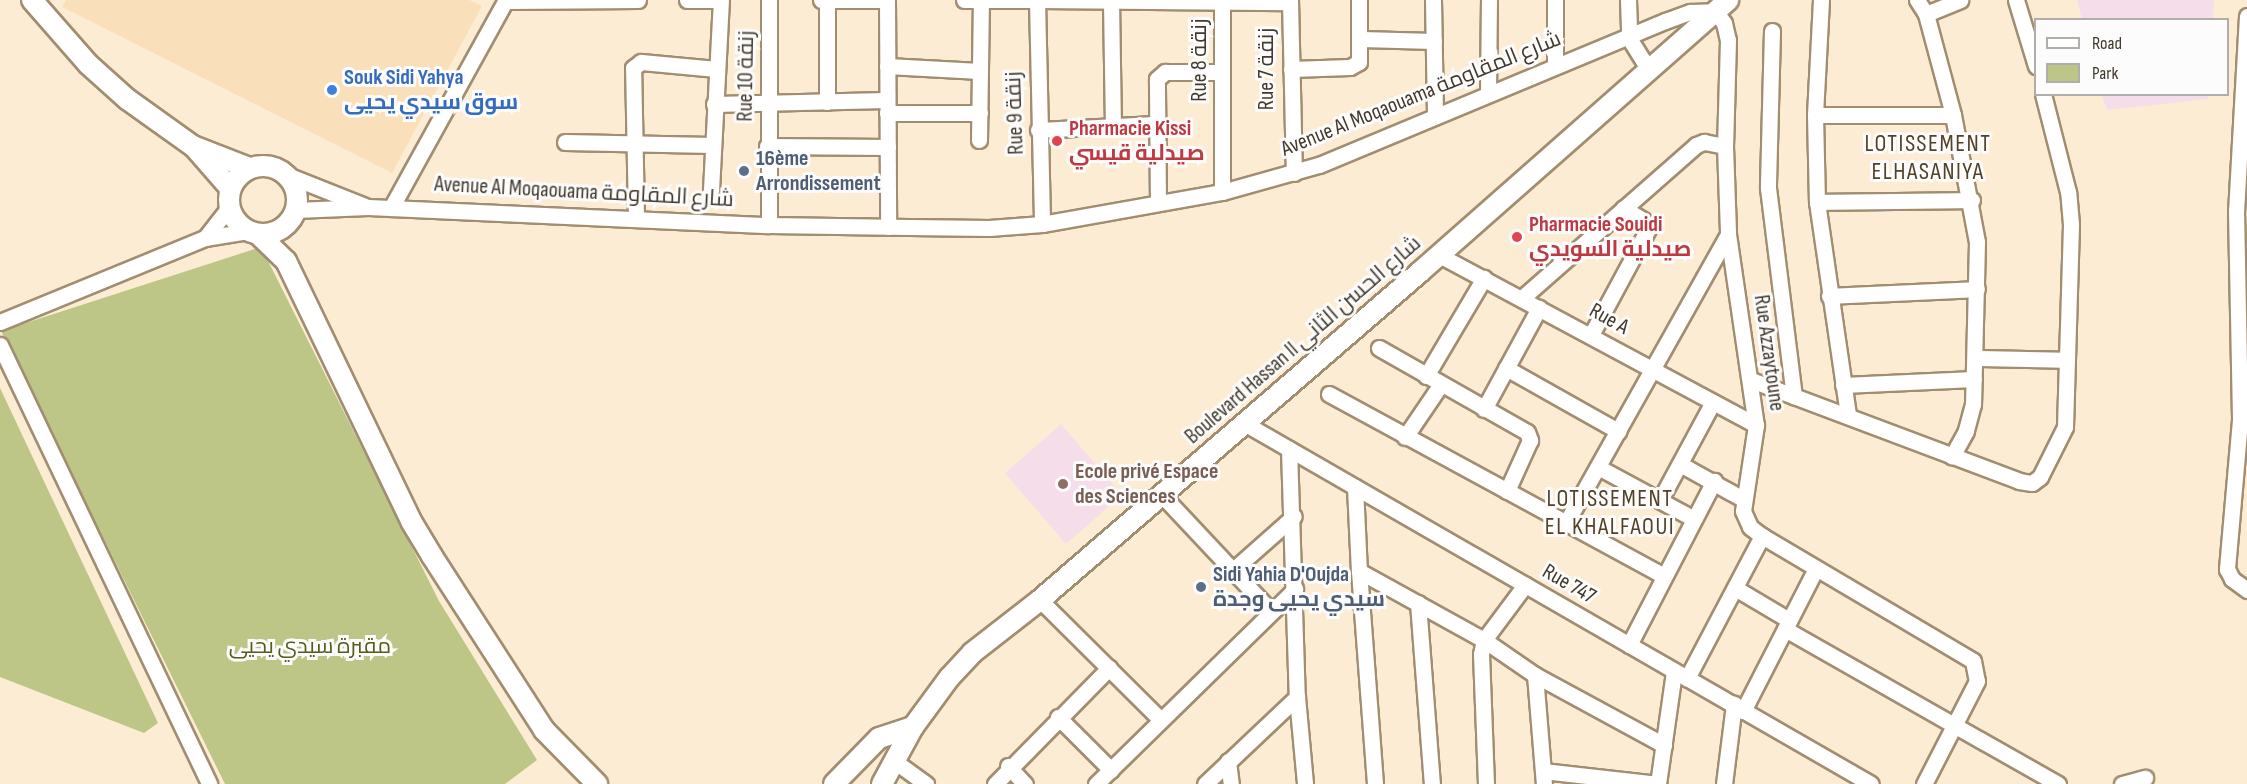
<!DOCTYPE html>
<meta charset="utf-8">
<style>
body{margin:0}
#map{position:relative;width:2247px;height:784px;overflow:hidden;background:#fdecd4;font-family:"Sofia Sans Condensed",Cairo,sans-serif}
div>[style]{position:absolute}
.built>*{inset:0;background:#f9dfba}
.education>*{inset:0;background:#f5deea}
.green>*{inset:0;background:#bdc686}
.roads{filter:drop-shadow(2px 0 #a18e71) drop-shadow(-2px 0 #a18e71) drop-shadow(0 2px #a18e71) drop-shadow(0 -2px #a18e71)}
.minor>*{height:15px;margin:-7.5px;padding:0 7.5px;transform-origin:7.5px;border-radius:7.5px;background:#fff}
.major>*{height:20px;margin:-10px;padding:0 10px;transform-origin:10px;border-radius:10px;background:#fff}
.major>.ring{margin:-10px;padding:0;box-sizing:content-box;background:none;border:20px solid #fff;border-radius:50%}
.dots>*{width:16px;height:16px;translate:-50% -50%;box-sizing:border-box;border:3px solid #fcfcfc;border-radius:50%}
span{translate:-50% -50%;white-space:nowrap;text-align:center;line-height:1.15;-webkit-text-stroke:6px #fcfcfc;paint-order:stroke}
.street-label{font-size:22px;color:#41392d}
.shop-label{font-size:22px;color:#366cbe;font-weight:700}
.left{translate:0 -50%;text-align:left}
.health-label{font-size:22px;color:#be3a42;font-weight:700}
.service-label{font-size:22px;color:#4e5e75;font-weight:700}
.education-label{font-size:22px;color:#785e54;font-weight:700}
.park-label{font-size:22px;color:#575d1b}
.neighbourhood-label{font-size:24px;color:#524127;letter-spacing:1.5px}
.legend{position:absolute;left:2034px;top:18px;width:195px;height:78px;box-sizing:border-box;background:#fcfcfc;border:2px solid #b1aea9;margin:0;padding:8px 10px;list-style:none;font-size:18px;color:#41392d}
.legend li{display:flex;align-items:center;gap:12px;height:30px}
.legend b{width:30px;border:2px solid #b1aea9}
</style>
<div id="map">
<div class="built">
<i style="clip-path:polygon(66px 0,469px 0,482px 6px,392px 173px,62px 7px)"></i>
</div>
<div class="education">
<i style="clip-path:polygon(2077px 0,2214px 0,2213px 19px,2082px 19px)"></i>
<i style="clip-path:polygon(2102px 95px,2102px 94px,2208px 95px,2208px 99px,2107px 110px)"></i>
<i style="clip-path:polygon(1061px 424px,1122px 495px,1066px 544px,1005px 473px)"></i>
</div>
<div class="green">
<i style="clip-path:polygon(261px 247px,439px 601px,537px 760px,505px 784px,225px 784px,1px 331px)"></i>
<i style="clip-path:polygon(0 388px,158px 723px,144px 733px,0 677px)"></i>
</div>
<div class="roads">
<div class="minor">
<i style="left:687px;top:0;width:33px"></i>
<i style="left:821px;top:0;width:65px"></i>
<i style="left:887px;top:0;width:227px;rotate:89.7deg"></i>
<i style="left:964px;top:0;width:72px"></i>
<i style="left:1037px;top:0;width:224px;rotate:88.7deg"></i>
<i style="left:1038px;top:0;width:252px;rotate:0.5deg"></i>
<i style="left:1290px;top:0;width:173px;rotate:88.7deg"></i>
<i style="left:1433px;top:0;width:115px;rotate:89deg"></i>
<i style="left:1628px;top:0;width:38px;rotate:88deg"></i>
<i style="left:1629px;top:38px;width:38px;rotate:58deg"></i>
<i style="left:1821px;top:0;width:115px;rotate:93deg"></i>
<i style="left:1815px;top:115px;width:87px;rotate:88.7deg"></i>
<i style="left:1817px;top:202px;width:215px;rotate:81.7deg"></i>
<i style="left:1917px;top:0;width:17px;rotate:57deg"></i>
<i style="left:1926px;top:14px;width:105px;rotate:75deg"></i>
<i style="left:1953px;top:115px;width:129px;rotate:79.3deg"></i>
<i style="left:1977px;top:242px;width:162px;rotate:91.4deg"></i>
<i style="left:1973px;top:404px;width:28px;rotate:105deg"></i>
<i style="left:1966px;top:431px;width:29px;rotate:119deg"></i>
<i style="left:2016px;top:0;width:69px;rotate:73.1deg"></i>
<i style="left:505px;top:1px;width:133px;rotate:-0.4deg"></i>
<i style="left:1111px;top:1px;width:125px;rotate:89.1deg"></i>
<i style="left:1926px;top:14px;width:37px;rotate:-22deg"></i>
<i style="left:2247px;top:16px;width:194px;rotate:93.2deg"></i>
<i style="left:2236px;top:210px;width:210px;rotate:88.9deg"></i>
<i style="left:2240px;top:420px;width:150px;rotate:95deg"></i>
<i style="left:2227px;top:569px;width:11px;rotate:63deg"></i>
<i style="left:2232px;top:579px;width:19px;rotate:36deg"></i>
<i style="left:1772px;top:31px;width:157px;rotate:91.5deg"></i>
<i style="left:1768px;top:188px;width:210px;rotate:82.9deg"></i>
<i style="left:1361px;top:39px;width:73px;rotate:1.6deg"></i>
<i style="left:1555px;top:65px;width:65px;rotate:-90deg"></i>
<i style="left:887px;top:66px;width:93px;rotate:3.1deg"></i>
<i style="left:1291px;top:69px;width:59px;rotate:-1.9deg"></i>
<i style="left:1350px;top:67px;width:10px;rotate:-29deg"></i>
<i style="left:1359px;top:62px;width:62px;rotate:-90deg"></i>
<i style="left:1488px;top:93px;width:93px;rotate:-89.4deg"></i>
<i style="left:827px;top:102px;width:102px;rotate:-90deg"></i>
<i style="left:714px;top:104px;width:172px;rotate:-1.3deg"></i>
<i style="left:887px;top:113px;width:93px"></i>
<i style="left:1815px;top:115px;width:138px"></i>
<i style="left:1038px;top:130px;width:119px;rotate:-2.9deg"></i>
<i style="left:979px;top:140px;width:139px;rotate:-89.2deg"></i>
<i style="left:565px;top:142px;width:147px;rotate:1.2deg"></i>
<i style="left:767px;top:146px;width:121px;rotate:0.5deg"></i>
<i style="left:287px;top:175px;width:84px;rotate:21.7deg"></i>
<i style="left:711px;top:190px;width:190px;rotate:-87deg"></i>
<i style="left:1222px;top:192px;width:192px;rotate:-90deg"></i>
<i style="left:1817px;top:202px;width:155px;rotate:-0.7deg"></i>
<i style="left:1158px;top:203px;width:124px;rotate:-90.5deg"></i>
<i style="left:1157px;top:79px;width:11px;rotate:-41deg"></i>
<i style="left:1165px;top:72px;width:57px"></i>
<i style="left:391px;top:208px;width:238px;rotate:-61.1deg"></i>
<i style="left:295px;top:210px;width:73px;rotate:-2.4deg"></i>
<i style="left:368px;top:207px;width:401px;rotate:2.6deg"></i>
<i style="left:769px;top:225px;width:220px;rotate:0.8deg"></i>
<i style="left:989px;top:228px;width:53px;rotate:-4.3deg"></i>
<i style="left:1042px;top:224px;width:183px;rotate:-10.1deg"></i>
<i style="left:1222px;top:192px;width:101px;rotate:-15.6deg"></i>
<i style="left:1319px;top:165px;width:375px;rotate:-22.6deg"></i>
<i style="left:1665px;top:21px;width:27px;rotate:-20deg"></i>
<i style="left:1690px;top:12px;width:25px;rotate:-2deg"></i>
<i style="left:1715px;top:11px;width:15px;rotate:53deg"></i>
<i style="left:1724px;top:23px;width:17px;rotate:77deg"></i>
<i style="left:1728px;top:40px;width:106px;rotate:91.6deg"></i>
<i style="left:1725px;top:146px;width:88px;rotate:88deg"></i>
<i style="left:1728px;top:234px;width:193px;rotate:81.7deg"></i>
<i style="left:1756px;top:425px;width:87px;rotate:98.6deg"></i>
<i style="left:1743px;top:511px;width:17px;rotate:66deg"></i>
<i style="left:1750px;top:527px;width:15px;rotate:37deg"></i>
<i style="left:1762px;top:536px;width:161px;rotate:117.8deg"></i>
<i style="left:636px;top:218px;width:150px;rotate:-91.1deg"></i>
<i style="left:633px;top:68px;width:10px;rotate:-37deg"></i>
<i style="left:641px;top:62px;width:76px;rotate:5.3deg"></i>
<i style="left:769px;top:225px;width:225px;rotate:-90deg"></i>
<i style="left:205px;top:238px;width:39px;rotate:-52deg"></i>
<i style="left:1439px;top:255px;width:360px;rotate:28.2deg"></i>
<i style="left:1829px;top:296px;width:148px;rotate:-2.7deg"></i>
<i style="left:1522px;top:298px;width:232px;rotate:-41.3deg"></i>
<i style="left:1696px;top:145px;width:9px;rotate:-21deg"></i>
<i style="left:1704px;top:142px;width:21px;rotate:11deg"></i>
<i style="left:0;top:322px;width:222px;rotate:-22.3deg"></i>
<i style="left:205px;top:238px;width:45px;rotate:-9deg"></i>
<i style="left:1591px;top:335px;width:120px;rotate:-61.7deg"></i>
<i style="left:1648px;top:229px;width:10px;rotate:-119deg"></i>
<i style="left:1643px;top:220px;width:23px;rotate:-149deg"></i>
<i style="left:0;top:345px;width:486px;rotate:64.5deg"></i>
<i style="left:1379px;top:348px;width:170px;rotate:29.6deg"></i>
<i style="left:1527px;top:432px;width:9px;rotate:69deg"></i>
<i style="left:1530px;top:440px;width:56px;rotate:114.3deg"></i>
<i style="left:1975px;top:358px;width:92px;rotate:1.2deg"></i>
<i style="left:1506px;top:368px;width:129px;rotate:29.4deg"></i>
<i style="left:1426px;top:376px;width:114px;rotate:-59.4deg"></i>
<i style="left:1751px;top:380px;width:286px;rotate:20.6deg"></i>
<i style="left:2019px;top:481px;width:13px;rotate:9deg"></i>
<i style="left:2032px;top:483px;width:10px;rotate:-37deg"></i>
<i style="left:2040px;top:477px;width:56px;rotate:-63.4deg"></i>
<i style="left:2065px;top:427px;width:203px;rotate:-88.3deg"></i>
<i style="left:2071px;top:224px;width:32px;rotate:-95deg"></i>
<i style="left:2068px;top:192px;width:101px;rotate:-104.3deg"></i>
<i style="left:1843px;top:385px;width:131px;rotate:-2.6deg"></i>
<i style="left:1329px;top:394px;width:380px;rotate:28.5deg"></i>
<i style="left:1484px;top:409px;width:115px;rotate:-61.4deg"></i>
<i style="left:1244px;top:423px;width:723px;rotate:29.93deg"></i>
<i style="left:1405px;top:437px;width:64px;rotate:-55.8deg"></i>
<i style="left:1289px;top:449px;width:248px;rotate:88.2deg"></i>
<i style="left:1297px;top:697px;width:87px;rotate:84.7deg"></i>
<i style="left:1680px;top:464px;width:72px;rotate:29.1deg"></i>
<i style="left:1598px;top:467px;width:109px;rotate:28.4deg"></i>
<i style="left:1355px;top:487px;width:84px;rotate:87.3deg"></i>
<i style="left:1359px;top:571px;width:143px;rotate:28.9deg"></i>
<i style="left:1484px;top:640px;width:69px;rotate:-53.3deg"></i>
<i style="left:1161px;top:494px;width:161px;rotate:46.8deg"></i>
<i style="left:1660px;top:500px;width:111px;rotate:-61.6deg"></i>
<i style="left:1566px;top:523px;width:331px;rotate:-60.7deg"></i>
<i style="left:1762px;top:536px;width:245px;rotate:30.6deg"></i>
<i style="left:1973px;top:661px;width:20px;rotate:79deg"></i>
<i style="left:1977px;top:681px;width:116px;rotate:117.2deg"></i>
<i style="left:1233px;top:570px;width:81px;rotate:-41.5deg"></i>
<i style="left:1359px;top:571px;width:214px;rotate:85.7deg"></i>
<i style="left:1735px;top:588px;width:63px;rotate:30.7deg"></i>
<i style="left:1040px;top:600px;width:170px;rotate:44.8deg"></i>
<i style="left:1418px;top:603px;width:182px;rotate:85.6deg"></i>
<i style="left:1785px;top:629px;width:314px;rotate:29.6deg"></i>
<i style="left:1629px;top:645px;width:185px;rotate:-62.6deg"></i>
<i style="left:1535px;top:675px;width:109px;rotate:85.3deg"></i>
<i style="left:1743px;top:711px;width:158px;rotate:-62.9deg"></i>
<i style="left:1058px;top:717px;width:75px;rotate:45deg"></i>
<i style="left:893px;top:760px;width:41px;rotate:36deg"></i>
<i style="left:1228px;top:761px;width:23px;rotate:83deg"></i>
<i style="left:1008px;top:766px;width:25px;rotate:47deg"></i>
<i style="left:1543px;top:771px;width:116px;rotate:6.4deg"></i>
<i style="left:995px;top:784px;width:163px;rotate:-45.5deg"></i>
<i style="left:1096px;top:784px;width:279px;rotate:-44.4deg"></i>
<i style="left:1205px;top:784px;width:127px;rotate:-43.4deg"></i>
<i style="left:1486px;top:784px;width:130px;rotate:-92.2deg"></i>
<i style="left:1481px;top:654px;width:14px;rotate:-78deg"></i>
<i style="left:1484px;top:640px;width:62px;rotate:34.5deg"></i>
<i style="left:1535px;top:675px;width:147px;rotate:28.5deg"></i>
<i style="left:1658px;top:784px;width:114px;rotate:-81.9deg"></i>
<i style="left:1724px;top:784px;width:81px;rotate:-82.9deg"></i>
<i style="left:2122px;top:784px;width:24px;rotate:-15deg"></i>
</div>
<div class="major">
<i style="left:32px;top:0;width:85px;rotate:48.8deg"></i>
<i style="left:88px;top:64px;width:52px;rotate:41.9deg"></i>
<i style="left:127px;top:99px;width:81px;rotate:35.5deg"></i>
<i style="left:193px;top:146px;width:60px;rotate:21.4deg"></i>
<i style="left:195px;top:148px;width:53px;rotate:48.8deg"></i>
<i class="ring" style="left:229px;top:166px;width:48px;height:48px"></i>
<i style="left:258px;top:234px;width:39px;rotate:44deg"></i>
<i style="left:286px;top:261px;width:288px;rotate:64.3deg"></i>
<i style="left:411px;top:521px;width:41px;rotate:59deg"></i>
<i style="left:432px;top:556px;width:207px;rotate:57.2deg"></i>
<i style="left:544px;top:730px;width:76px;rotate:45.5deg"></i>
<i style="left:834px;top:784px;width:64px;rotate:-45.6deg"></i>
<i style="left:879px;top:738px;width:36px;rotate:-18deg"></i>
<i style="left:882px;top:784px;width:65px;rotate:-61.5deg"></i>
<i style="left:913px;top:727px;width:61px;rotate:-53.7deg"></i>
<i style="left:949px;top:678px;width:34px;rotate:-47deg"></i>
<i style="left:972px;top:653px;width:86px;rotate:-37.9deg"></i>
<i style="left:1040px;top:600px;width:502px;rotate:-40.8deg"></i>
<i style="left:1420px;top:272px;width:411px;rotate:-41.4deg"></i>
</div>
</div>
<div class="dots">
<i style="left:332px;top:90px;background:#3f7fe0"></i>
<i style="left:1057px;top:141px;background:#e0444e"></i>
<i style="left:744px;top:171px;background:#5c6f8a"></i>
<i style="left:1517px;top:237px;background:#e0444e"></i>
<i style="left:1063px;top:484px;background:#8d6e63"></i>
<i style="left:1201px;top:587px;background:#5c6f8a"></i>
</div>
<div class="street-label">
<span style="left:1200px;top:60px;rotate:-90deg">Rue 8 زنقة</span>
<span style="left:1267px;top:69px;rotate:-90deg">Rue 7 زنقة</span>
<span style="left:746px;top:76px;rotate:-89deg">Rue 10 زنقة</span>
<span style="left:1421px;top:94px;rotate:-22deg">Avenue Al Moqaouama شارع المقاومة</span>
<span style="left:1015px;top:113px;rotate:-92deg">Rue 9 زنقة</span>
<span style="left:584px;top:192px;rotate:3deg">Avenue Al Moqaouama شارع المقاومة</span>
<span style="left:1609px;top:319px;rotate:29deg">Rue A</span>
<span style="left:1303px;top:340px;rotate:-41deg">Boulevard Hassan II شارع الحسن الثاني</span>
<span style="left:1769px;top:353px;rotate:82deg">Rue Azzaytoune</span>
<span style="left:1569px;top:584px;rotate:30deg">Rue 747</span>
</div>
<div class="shop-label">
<span class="left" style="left:344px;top:90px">Souk Sidi Yahya<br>سوق سيدي يحيى</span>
</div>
<div class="health-label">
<span class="left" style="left:1069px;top:141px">Pharmacie Kissi<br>صيدلية قيسي</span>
<span class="left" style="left:1529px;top:237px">Pharmacie Souidi<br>صيدلية السويدي</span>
</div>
<div class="service-label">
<span class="left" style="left:756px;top:171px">16ème<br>Arrondissement</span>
<span class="left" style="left:1213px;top:587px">Sidi Yahia D'Oujda<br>سيدي يحيى وجدة</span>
</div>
<div class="education-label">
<span class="left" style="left:1075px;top:484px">Ecole privé Espace<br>des Sciences</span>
</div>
<div class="park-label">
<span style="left:310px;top:647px">مقبرة سيدي يحيى</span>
</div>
<div class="neighbourhood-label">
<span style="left:1928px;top:158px">LOTISSEMENT<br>ELHASANIYA</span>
<span style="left:1610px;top:513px">LOTISSEMENT<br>EL KHALFAOUI</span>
</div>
<ul class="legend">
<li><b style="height:8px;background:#fff"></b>Road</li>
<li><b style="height:16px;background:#bdc686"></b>Park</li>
</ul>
</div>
